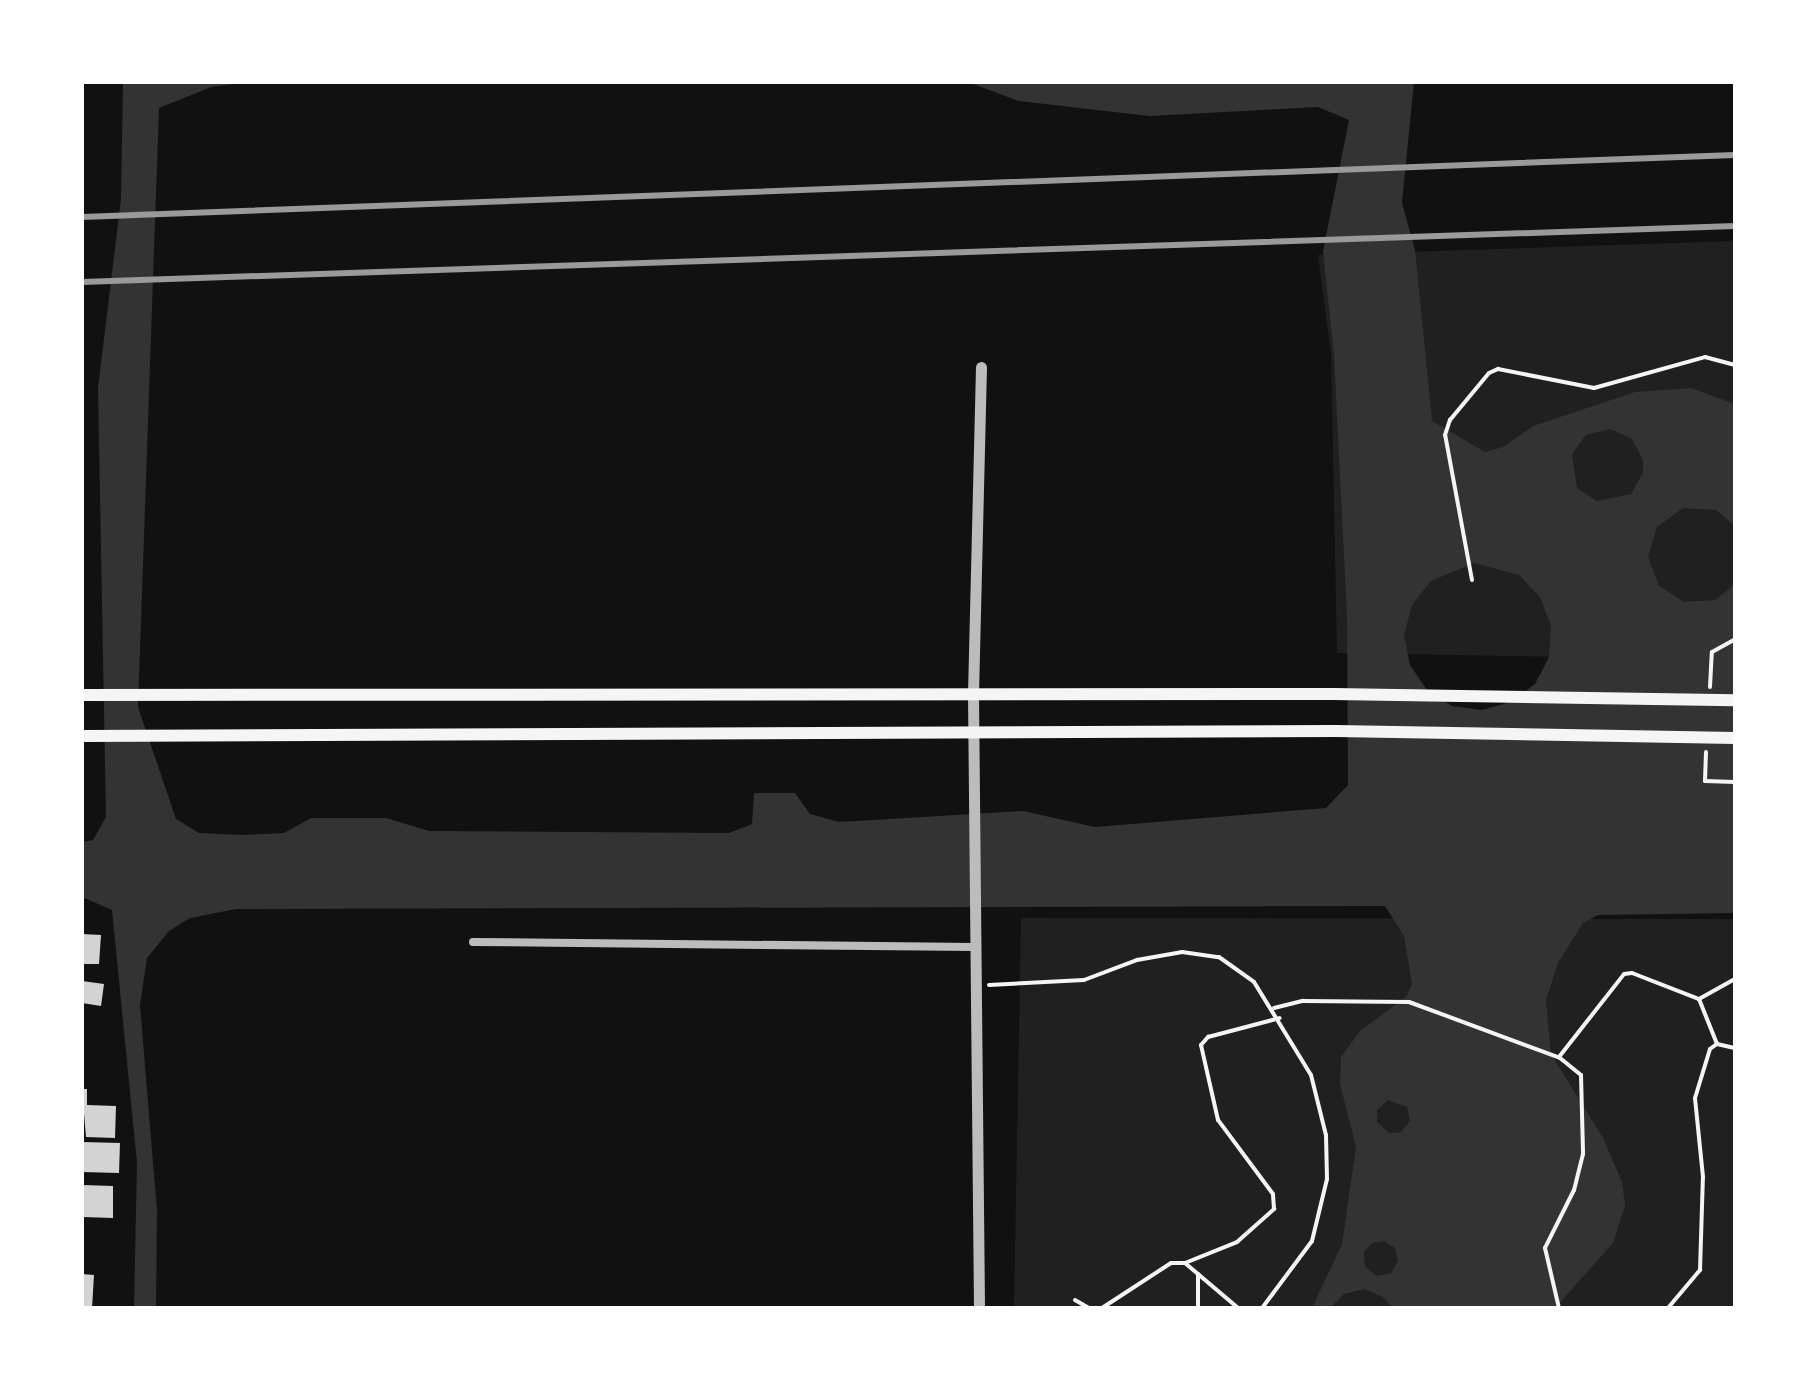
<!DOCTYPE html>
<style>
body{margin:0}
#map{position:relative;width:1817px;height:1390px;overflow:hidden;background:#111;font-family:Jost,sans-serif}
div>[style]{position:absolute}
.green>*{inset:0;background:#202020}
.water>*{inset:0;background:#333}
.building>*{inset:0;background:#d3d3d3}
.path>*{height:4px;margin:-2px;padding:0 2px;transform-origin:2px;border-radius:2px;background:#f5f5f5}
.minor>*{height:8px;margin:-4px;padding:0 4px;transform-origin:4px;border-radius:4px;background:#bcbcbc}
.tertiary>*{height:11px;margin:-5.5px;padding:0 5.5px;transform-origin:5.5px;border-radius:5.5px;background:#bcbcbc}
.secondary>*{height:12px;margin:-6px;padding:0 6px;transform-origin:6px;border-radius:6px;background:#f5f5f5}
.rail>*{height:6px;margin:-3px;padding:0 3px;transform-origin:3px;border-radius:3px;background:#9a9a9a}
span{translate:-50% -50%;white-space:nowrap;text-align:center;line-height:1.15;-webkit-text-stroke:7px #fff;paint-order:stroke}
.frame{position:absolute;inset:0;border:84px solid #fff;pointer-events:none}
</style>
<div id="map">
<div class="green">
<i style="clip-path:polygon(1735px 241px,1735px 660px,1337px 653px,1331px 353px,1318px 255px)"></i>
<i style="clip-path:polygon(1021px 918px,1735px 919px,1735px 1308px,1014px 1308px)"></i>
</div>
<div class="water">
<i style="clip-path:polygon(evenodd,123px 82px,249px 82px,211px 87px,159px 108px,138px 707px,176px 819px,199px 833px,243px 835px,284px 833px,311px 818px,386px 818px,429px 831px,729px 833px,752px 824px,754px 793px,795px 793px,810px 814px,839px 822px,1023px 811px,1095px 827px,1326px 808px,1348px 785px,1347px 614px,1334px 356px,1323px 251px,1349px 120px,1318px 107px,1149px 116px,1019px 101px,968px 82px,1414px 82px,1402px 203px,1415px 250px,1432px 421px,1485px 452px,1503px 447px,1533px 426px,1635px 392px,1691px 388px,1735px 404px,1735px 526px,1716px 510px,1683px 508px,1657px 527px,1648px 557px,1659px 586px,1684px 602px,1715px 600px,1735px 584px,1735px 913px,1598px 915px,1583px 923px,1558px 963px,1546px 1000px,1551px 1054px,1603px 1138px,1622px 1182px,1625px 1206px,1613px 1243px,1555px 1308px,1393px 1308px,1383px 1297px,1364px 1289px,1344px 1294px,1330px 1308px,1312px 1308px,1342px 1244px,1356px 1147px,1340px 1084px,1341px 1057px,1360px 1031px,1406px 997px,1412px 984px,1404px 936px,1385px 906px,236px 909px,190px 918px,169px 931px,147px 958px,140px 1005px,157px 1211px,156px 1308px,134px 1308px,137px 1163px,112px 910px,82px 897px,82px 842px,93px 840px,106px 817px,98px 388px,121px 199px,123px 82px,1610px 429px,1632px 439px,1643px 460px,1643px 473px,1631px 494px,1597px 501px,1577px 488px,1572px 454px,1586px 435px,1610px 429px,123px 82px,1474px 563px,1519px 575px,1540px 597px,1551px 626px,1549px 657px,1535px 684px,1511px 702px,1482px 710px,1452px 706px,1427px 690px,1410px 665px,1404px 635px,1412px 605px,1431px 581px,1474px 563px,123px 82px,1388px 1100px,1407px 1107px,1410px 1121px,1401px 1132px,1389px 1133px,1377px 1122px,1377px 1110px,1388px 1100px,123px 82px,1384px 1241px,1395px 1248px,1398px 1261px,1391px 1273px,1377px 1276px,1365px 1267px,1364px 1252px,1372px 1243px,1384px 1241px)"></i>
</div>
<div class="building">
<i style="clip-path:polygon(82px 934px,101px 935px,99px 964px,82px 964px)"></i>
<i style="clip-path:polygon(82px 981px,104px 984px,101px 1006px,82px 1003px)"></i>
<i style="clip-path:polygon(82px 1089px,87px 1089px,87px 1105px,116px 1106px,115px 1138px,86px 1137px)"></i>
<i style="clip-path:polygon(82px 1142px,120px 1143px,119px 1173px,82px 1172px)"></i>
<i style="clip-path:polygon(82px 1185px,113px 1186px,113px 1218px,82px 1217px)"></i>
<i style="clip-path:polygon(82px 1274px,94px 1275px,92px 1308px,82px 1308px)"></i>
</div>
<div class="path">
<i style="left:1472px;top:580px;width:147px;rotate:-100.5deg"></i>
<i style="left:1445px;top:435px;width:16px;rotate:-72deg"></i>
<i style="left:1450px;top:420px;width:61px;rotate:-50.3deg"></i>
<i style="left:1489px;top:373px;width:10px;rotate:-24deg"></i>
<i style="left:1498px;top:369px;width:98px;rotate:11.2deg"></i>
<i style="left:1594px;top:388px;width:115px;rotate:-15.6deg"></i>
<i style="left:1705px;top:357px;width:31px;rotate:15deg"></i>
<i style="left:1710px;top:687px;width:35px;rotate:-87deg"></i>
<i style="left:1712px;top:652px;width:26px;rotate:-29deg"></i>
<i style="left:1706px;top:752px;width:29px;rotate:92deg"></i>
<i style="left:1705px;top:781px;width:30px;rotate:2deg"></i>
<i style="left:989px;top:985px;width:95px;rotate:-3deg"></i>
<i style="left:1084px;top:980px;width:57px;rotate:-20.7deg"></i>
<i style="left:1137px;top:960px;width:46px;rotate:-10.1deg"></i>
<i style="left:1182px;top:952px;width:37px;rotate:8deg"></i>
<i style="left:1219px;top:957px;width:43px;rotate:35.5deg"></i>
<i style="left:1254px;top:982px;width:109px;rotate:58.5deg"></i>
<i style="left:1311px;top:1075px;width:62px;rotate:76deg"></i>
<i style="left:1326px;top:1135px;width:44px;rotate:88.7deg"></i>
<i style="left:1327px;top:1179px;width:64px;rotate:103.6deg"></i>
<i style="left:1312px;top:1241px;width:84px;rotate:126.7deg"></i>
<i style="left:1699px;top:999px;width:41px;rotate:-29.1deg"></i>
<i style="left:1274px;top:1008px;width:30px;rotate:-14deg"></i>
<i style="left:1303px;top:1001px;width:106px;rotate:0.5deg"></i>
<i style="left:1409px;top:1002px;width:161px;rotate:20.3deg"></i>
<i style="left:1560px;top:1058px;width:27px;rotate:39deg"></i>
<i style="left:1581px;top:1075px;width:79px;rotate:88.5deg"></i>
<i style="left:1583px;top:1154px;width:37px;rotate:104deg"></i>
<i style="left:1574px;top:1190px;width:65px;rotate:116.6deg"></i>
<i style="left:1545px;top:1248px;width:62px;rotate:76.9deg"></i>
<i style="left:1559px;top:1057px;width:105px;rotate:-51.9deg"></i>
<i style="left:1624px;top:974px;width:8px;rotate:-7deg"></i>
<i style="left:1632px;top:973px;width:72px;rotate:21.2deg"></i>
<i style="left:1699px;top:999px;width:48px;rotate:68.2deg"></i>
<i style="left:1185px;top:1263px;width:56px;rotate:-22deg"></i>
<i style="left:1237px;top:1242px;width:50px;rotate:-41.7deg"></i>
<i style="left:1274px;top:1209px;width:15px;rotate:-94deg"></i>
<i style="left:1273px;top:1194px;width:92px;rotate:-126.6deg"></i>
<i style="left:1218px;top:1120px;width:77px;rotate:-102.8deg"></i>
<i style="left:1201px;top:1045px;width:11px;rotate:-49deg"></i>
<i style="left:1208px;top:1037px;width:74px;rotate:-14.8deg"></i>
<i style="left:1198px;top:1274px;width:34px;rotate:90deg"></i>
<i style="left:1075px;top:1300px;width:16px;rotate:30deg"></i>
<i style="left:1102px;top:1308px;width:82px;rotate:-33.1deg"></i>
<i style="left:1171px;top:1263px;width:14px"></i>
<i style="left:1185px;top:1263px;width:70px;rotate:40.3deg"></i>
<i style="left:1668px;top:1308px;width:50px;rotate:-49.9deg"></i>
<i style="left:1700px;top:1270px;width:93px;rotate:-88.2deg"></i>
<i style="left:1703px;top:1177px;width:79px;rotate:-95.8deg"></i>
<i style="left:1695px;top:1098px;width:51px;rotate:-73deg"></i>
<i style="left:1710px;top:1049px;width:9px;rotate:-36deg"></i>
<i style="left:1717px;top:1044px;width:18px;rotate:13deg"></i>
</div>
<div class="minor">
<i style="left:473px;top:942px;width:501px;rotate:0.57deg"></i>
</div>
<div class="tertiary">
<i style="left:979px;top:1308px;width:614px;rotate:-90.56deg"></i>
<i style="left:973px;top:694px;width:327px;rotate:-88.6deg"></i>
</div>
<div class="secondary">
<i style="left:82px;top:695px;width:1251px;rotate:-0.05deg"></i>
<i style="left:1333px;top:694px;width:402px;rotate:0.9deg"></i>
<i style="left:82px;top:736px;width:1254px;rotate:-0.23deg"></i>
<i style="left:1336px;top:731px;width:399px;rotate:1deg"></i>
</div>
<div class="rail">
<i style="left:82px;top:217px;width:1654px;rotate:-2.15deg"></i>
<i style="left:82px;top:282px;width:1654px;rotate:-1.94deg"></i>
</div>
<div class="frame"></div>
</div>
